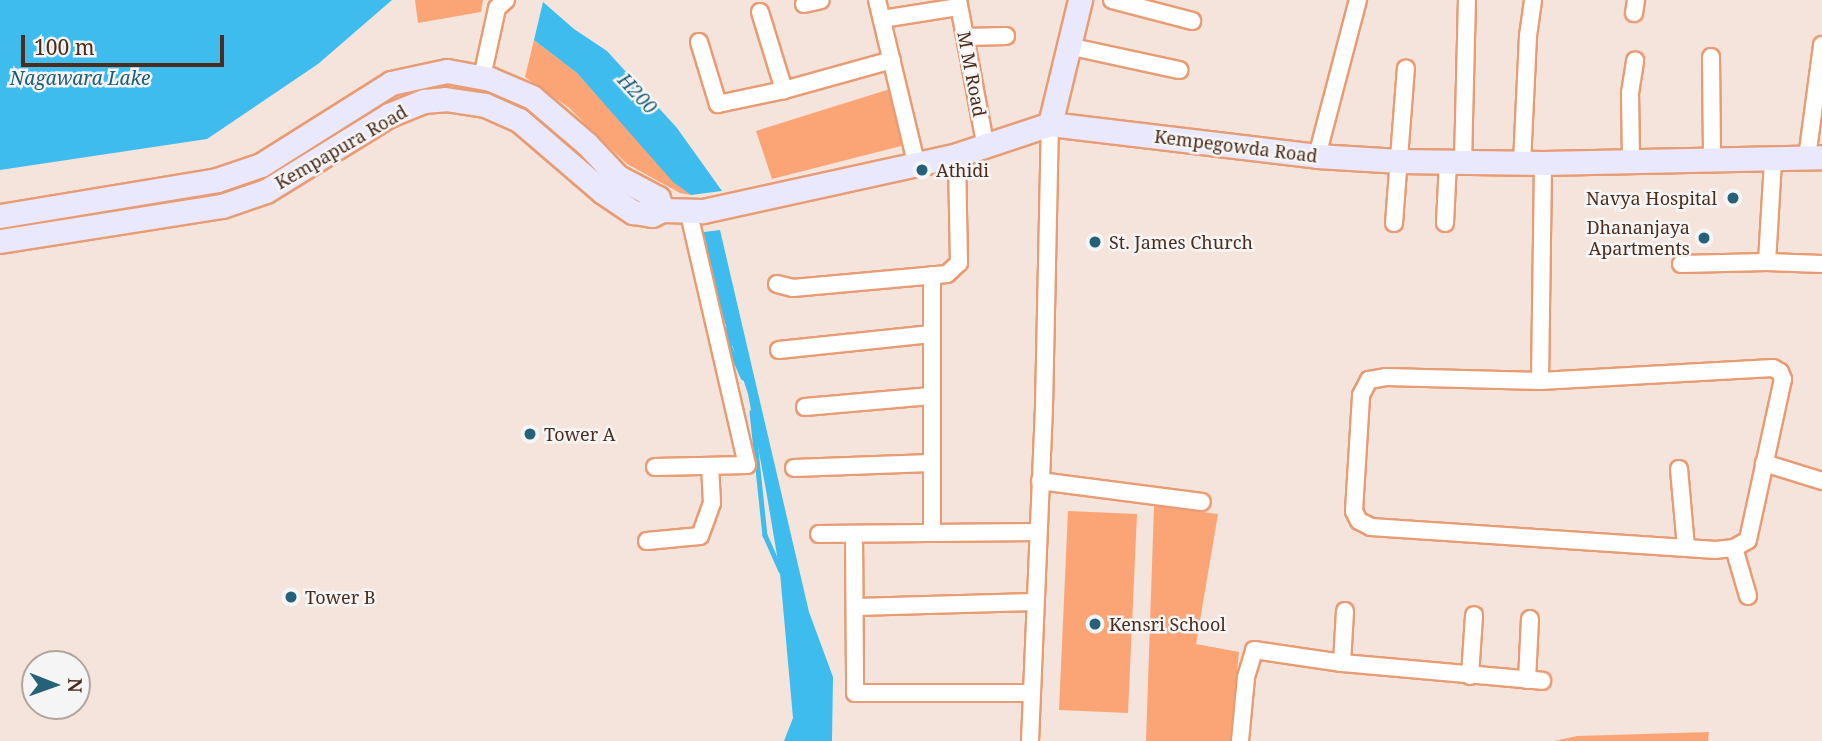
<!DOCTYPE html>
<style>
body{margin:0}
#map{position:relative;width:1822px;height:741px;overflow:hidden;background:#f5e4dc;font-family:"Noto Serif",serif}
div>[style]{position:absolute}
.green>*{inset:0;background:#fba576}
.water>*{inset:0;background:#3fbcee}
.stream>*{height:4.5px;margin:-2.25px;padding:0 2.25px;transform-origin:2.25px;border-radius:2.25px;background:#3fbcee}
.roads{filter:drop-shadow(2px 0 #e89c73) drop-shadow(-2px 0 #e89c73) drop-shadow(0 2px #e89c73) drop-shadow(0 -2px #e89c73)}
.street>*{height:16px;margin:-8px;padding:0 8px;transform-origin:8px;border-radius:8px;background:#fff}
.secondary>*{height:23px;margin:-11.5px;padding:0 11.5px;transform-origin:11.5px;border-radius:11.5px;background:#eae8fd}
.dots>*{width:19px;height:19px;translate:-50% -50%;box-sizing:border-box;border:4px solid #f5f5f5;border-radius:50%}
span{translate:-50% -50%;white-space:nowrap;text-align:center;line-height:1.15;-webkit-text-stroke:5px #f5f5f5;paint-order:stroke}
.street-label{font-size:18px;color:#4c2d1c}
.poi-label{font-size:18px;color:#4c2d1c}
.left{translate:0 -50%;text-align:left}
.right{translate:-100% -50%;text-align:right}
.water-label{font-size:19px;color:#1c5d77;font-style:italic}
.north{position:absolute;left:21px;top:650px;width:70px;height:70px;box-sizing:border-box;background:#f5f5f5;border:2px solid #b1a59e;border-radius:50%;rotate:91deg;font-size:19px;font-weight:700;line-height:28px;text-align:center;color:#4c2d1c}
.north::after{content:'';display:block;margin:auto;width:24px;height:32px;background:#26617a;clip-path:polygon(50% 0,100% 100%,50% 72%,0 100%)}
.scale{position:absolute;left:21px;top:35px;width:203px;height:32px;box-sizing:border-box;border:4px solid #4c2d1c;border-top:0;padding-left:9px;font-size:21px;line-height:24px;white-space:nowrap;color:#4c2d1c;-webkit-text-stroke:5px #f5f5f5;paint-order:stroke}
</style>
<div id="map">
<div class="green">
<i style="clip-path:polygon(415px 0,483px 0,481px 12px,418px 23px)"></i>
<i style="clip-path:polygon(534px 40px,577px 73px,674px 182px,691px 195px,680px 193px,627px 164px,568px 107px,525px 77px)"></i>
<i style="clip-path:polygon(890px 89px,905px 145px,772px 179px,756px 131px)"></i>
<i style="clip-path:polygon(1154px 506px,1218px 514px,1196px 644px,1239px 652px,1230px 741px,1146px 741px)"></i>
<i style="clip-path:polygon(1068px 511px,1137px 514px,1128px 713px,1059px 710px)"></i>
<i style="clip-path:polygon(1709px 732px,1708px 741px,1554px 741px,1577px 736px)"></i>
</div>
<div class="water">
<i style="clip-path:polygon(0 0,392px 0,318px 64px,207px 139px,0 170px)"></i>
<i style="clip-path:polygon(543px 2px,574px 29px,607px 51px,677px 128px,722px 191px,691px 195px,673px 182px,577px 73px,534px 40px)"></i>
<i style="clip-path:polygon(720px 230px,809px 612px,833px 677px,832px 741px,784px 741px,793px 718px,780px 573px,766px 490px,748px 394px,696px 233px)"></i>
</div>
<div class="stream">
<i style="left:728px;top:329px;width:19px;rotate:84deg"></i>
<i style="left:730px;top:348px;width:32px;rotate:66deg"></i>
<i style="left:752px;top:412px;width:124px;rotate:84deg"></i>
<i style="left:765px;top:535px;width:39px;rotate:66deg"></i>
</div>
<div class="roads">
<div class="street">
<i style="left:877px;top:0;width:168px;rotate:76.5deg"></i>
<i style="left:958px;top:0;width:151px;rotate:79.3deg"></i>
<i style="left:1112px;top:0;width:83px;rotate:14.7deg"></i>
<i style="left:804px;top:4px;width:17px;rotate:-13deg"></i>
<i style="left:760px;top:12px;width:82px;rotate:72.9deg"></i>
<i style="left:784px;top:90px;width:112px;rotate:-15.5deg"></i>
<i style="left:1634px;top:13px;width:13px;rotate:-81deg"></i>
<i style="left:882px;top:19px;width:78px;rotate:-8.9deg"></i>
<i style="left:965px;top:37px;width:41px;rotate:-1.4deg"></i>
<i style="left:699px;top:42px;width:65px;rotate:73deg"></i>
<i style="left:718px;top:104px;width:67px;rotate:-12deg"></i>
<i style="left:1068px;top:46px;width:114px;rotate:12.2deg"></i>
<i style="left:1711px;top:57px;width:104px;rotate:89.4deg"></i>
<i style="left:482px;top:77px;width:71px;rotate:-77.7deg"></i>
<i style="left:497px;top:8px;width:12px;rotate:-42deg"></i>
<i style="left:1317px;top:156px;width:161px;rotate:-75.3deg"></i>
<i style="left:1807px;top:158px;width:114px;rotate:-82.4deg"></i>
<i style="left:1463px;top:162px;width:162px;rotate:-88.6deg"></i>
<i style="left:1631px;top:162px;width:69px;rotate:-90.8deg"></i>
<i style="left:1630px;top:93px;width:33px;rotate:-81deg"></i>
<i style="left:1522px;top:163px;width:127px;rotate:-87.3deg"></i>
<i style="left:1528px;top:36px;width:36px;rotate:-82deg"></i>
<i style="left:1394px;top:223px;width:155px;rotate:-85.6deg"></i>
<i style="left:1445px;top:223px;width:61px;rotate:-87.2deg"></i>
<i style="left:1767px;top:262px;width:55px;rotate:2.1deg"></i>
<i style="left:1681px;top:264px;width:86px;rotate:-1.3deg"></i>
<i style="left:1767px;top:262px;width:102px;rotate:-86.6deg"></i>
<i style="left:777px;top:284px;width:16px;rotate:14deg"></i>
<i style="left:793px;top:288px;width:155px;rotate:-5.2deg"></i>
<i style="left:947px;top:274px;width:16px;rotate:-43deg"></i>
<i style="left:959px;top:263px;width:108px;rotate:-91.1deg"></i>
<i style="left:779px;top:350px;width:153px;rotate:-6deg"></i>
<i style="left:1773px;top:368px;width:8px;rotate:30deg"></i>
<i style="left:1780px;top:372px;width:8px;rotate:67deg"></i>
<i style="left:1783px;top:379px;width:165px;rotate:102.3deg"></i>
<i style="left:1748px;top:540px;width:16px;rotate:150deg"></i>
<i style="left:1734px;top:548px;width:18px;rotate:174deg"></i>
<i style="left:1716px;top:550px;width:346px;rotate:-176.2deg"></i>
<i style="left:1371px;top:527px;width:13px;rotate:-153deg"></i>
<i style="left:1359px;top:521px;width:11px;rotate:-117deg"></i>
<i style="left:1354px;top:511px;width:116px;rotate:-86.5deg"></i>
<i style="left:1361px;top:395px;width:17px;rotate:-62deg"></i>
<i style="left:1369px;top:380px;width:17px;rotate:-10deg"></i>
<i style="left:1386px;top:377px;width:154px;rotate:1.5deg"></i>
<i style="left:1540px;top:381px;width:233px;rotate:-3.2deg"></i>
<i style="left:1540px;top:381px;width:218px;rotate:-89.2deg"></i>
<i style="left:805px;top:407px;width:126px;rotate:-5deg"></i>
<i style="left:1764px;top:463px;width:61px;rotate:17.2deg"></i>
<i style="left:655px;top:467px;width:92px;rotate:-1.2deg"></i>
<i style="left:747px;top:465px;width:259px;rotate:-103deg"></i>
<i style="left:794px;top:468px;width:137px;rotate:-2.1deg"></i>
<i style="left:1679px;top:469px;width:79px;rotate:84.9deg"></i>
<i style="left:1040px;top:481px;width:163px;rotate:7.4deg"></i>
<i style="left:932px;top:533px;width:258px;rotate:-90deg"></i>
<i style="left:819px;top:534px;width:219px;rotate:-0.5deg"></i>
<i style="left:854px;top:534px;width:159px;rotate:89.6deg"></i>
<i style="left:855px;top:693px;width:176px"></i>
<i style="left:647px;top:541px;width:53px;rotate:-5.4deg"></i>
<i style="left:700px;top:536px;width:35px;rotate:-70deg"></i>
<i style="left:712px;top:503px;width:37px;rotate:-93deg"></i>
<i style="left:1734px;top:548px;width:50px;rotate:73.7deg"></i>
<i style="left:855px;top:607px;width:179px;rotate:-1.6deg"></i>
<i style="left:1342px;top:663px;width:52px;rotate:-86.7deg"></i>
<i style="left:1470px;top:676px;width:61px;rotate:-86.2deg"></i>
<i style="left:1527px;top:680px;width:61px;rotate:-87.2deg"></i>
<i style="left:1030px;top:741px;width:334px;rotate:-87.6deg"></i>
<i style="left:1044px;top:407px;width:283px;rotate:-88.8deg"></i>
<i style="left:1240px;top:741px;width:64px;rotate:-84.6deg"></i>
<i style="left:1246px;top:677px;width:28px;rotate:-73deg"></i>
<i style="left:1254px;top:650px;width:89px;rotate:8.4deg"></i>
<i style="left:1342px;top:663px;width:201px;rotate:5.1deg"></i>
</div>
<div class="secondary">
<i style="left:1050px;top:124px;width:128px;rotate:-76.4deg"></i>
<i style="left:0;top:216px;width:220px;rotate:-9.4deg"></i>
<i style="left:217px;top:180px;width:46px;rotate:-18.8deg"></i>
<i style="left:261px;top:165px;width:154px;rotate:-32.2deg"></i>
<i style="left:391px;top:83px;width:57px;rotate:-12.1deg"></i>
<i style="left:447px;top:71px;width:44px;rotate:10.5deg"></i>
<i style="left:490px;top:79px;width:46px;rotate:23.2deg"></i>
<i style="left:532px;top:97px;width:72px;rotate:40.5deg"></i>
<i style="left:587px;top:144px;width:45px;rotate:46.8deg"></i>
<i style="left:618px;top:177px;width:45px;rotate:27.7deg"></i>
<i style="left:658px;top:198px;width:13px;rotate:72deg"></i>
<i style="left:0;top:241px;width:225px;rotate:-9deg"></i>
<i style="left:222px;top:206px;width:46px;rotate:-18.8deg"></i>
<i style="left:266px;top:191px;width:145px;rotate:-31.7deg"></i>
<i style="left:389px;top:115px;width:38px;rotate:-22deg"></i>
<i style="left:424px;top:101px;width:21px;rotate:-5deg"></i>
<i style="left:445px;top:99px;width:40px;rotate:8.5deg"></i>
<i style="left:485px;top:105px;width:37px;rotate:24deg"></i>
<i style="left:519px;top:120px;width:111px;rotate:40.6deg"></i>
<i style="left:603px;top:192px;width:36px;rotate:34deg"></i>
<i style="left:633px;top:212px;width:19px;rotate:9deg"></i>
<i style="left:652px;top:215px;width:11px;rotate:-27deg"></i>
<i style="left:662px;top:210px;width:41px;rotate:1.4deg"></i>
<i style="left:703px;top:211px;width:260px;rotate:-12.4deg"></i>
<i style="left:957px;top:155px;width:98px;rotate:-18.4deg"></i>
<i style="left:1050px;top:124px;width:269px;rotate:6.8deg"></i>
<i style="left:1317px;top:156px;width:83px;rotate:3.4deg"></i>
<i style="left:1400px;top:161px;width:143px;rotate:0.8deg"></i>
<i style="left:1543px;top:163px;width:279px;rotate:-1.2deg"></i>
</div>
</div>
<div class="dots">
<i style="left:922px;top:170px;background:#26617a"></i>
<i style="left:1733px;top:198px;background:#26617a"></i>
<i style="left:1704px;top:238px;background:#26617a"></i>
<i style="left:1095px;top:242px;background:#26617a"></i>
<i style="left:530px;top:434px;background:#26617a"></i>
<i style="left:291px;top:597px;background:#26617a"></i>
<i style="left:1095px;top:624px;background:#26617a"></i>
</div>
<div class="street-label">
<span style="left:972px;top:74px;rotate:79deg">M M Road</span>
<span style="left:1236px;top:146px;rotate:7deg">Kempegowda Road</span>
<span style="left:341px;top:147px;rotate:-30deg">Kempapura Road</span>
</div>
<div class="poi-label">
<span class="left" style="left:936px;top:170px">Athidi</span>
<span class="right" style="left:1717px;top:198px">Navya Hospital</span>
<span class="right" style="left:1690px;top:238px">Dhananjaya<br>Apartments</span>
<span class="left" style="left:1109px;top:242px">St. James Church</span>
<span class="left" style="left:544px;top:434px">Tower A</span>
<span class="left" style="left:305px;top:597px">Tower B</span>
<span class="left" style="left:1109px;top:624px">Kensri School</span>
</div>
<div class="water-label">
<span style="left:80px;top:79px">Nagawara Lake</span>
<span style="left:637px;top:94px;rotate:47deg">H200</span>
</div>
<div class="north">N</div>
<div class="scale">100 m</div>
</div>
